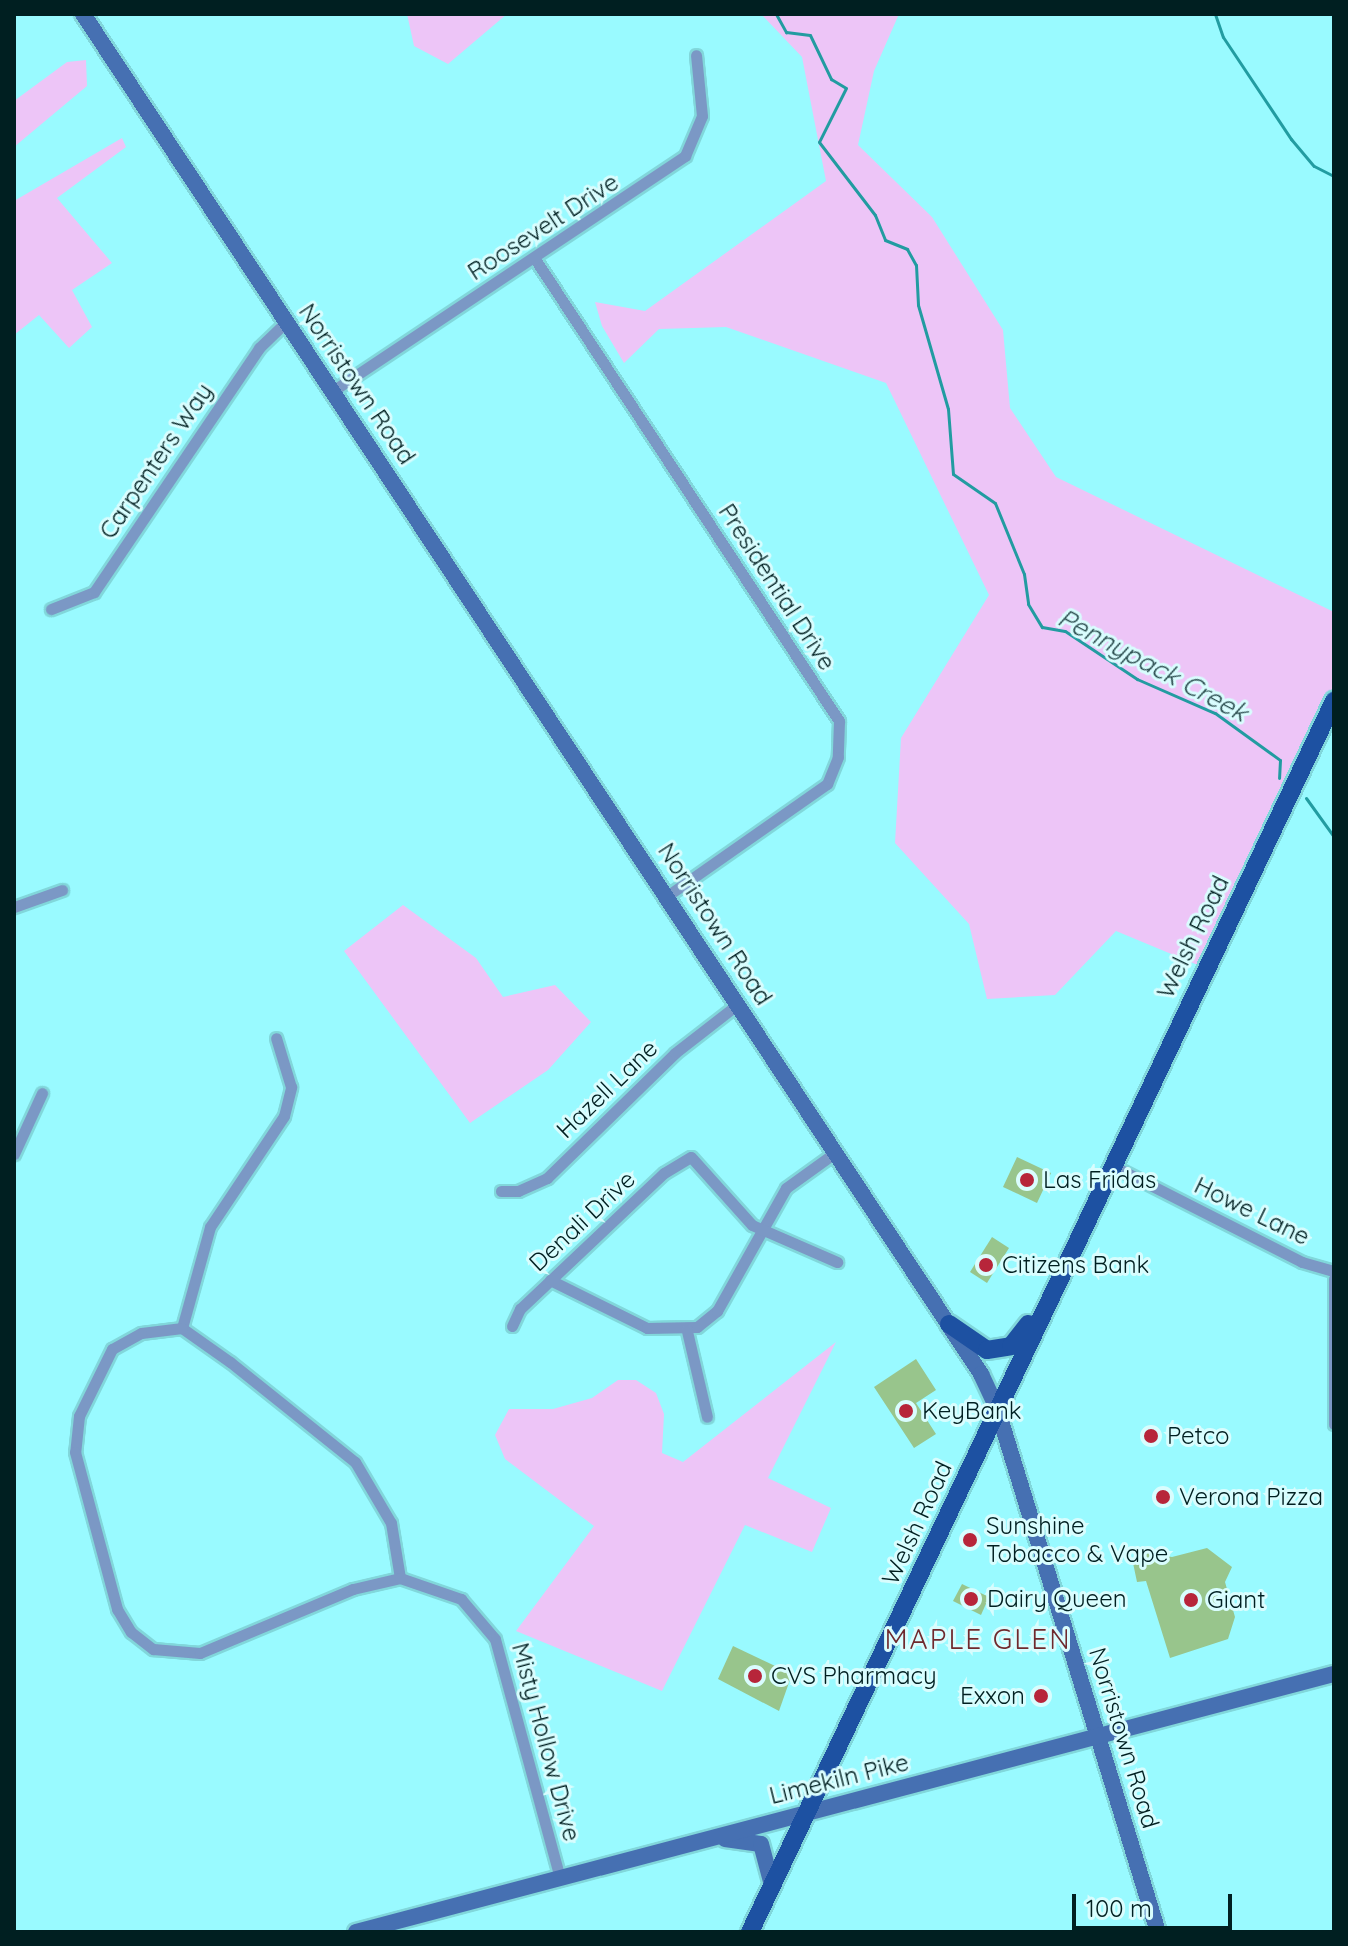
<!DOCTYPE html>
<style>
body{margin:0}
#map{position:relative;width:1348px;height:1946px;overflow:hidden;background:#99faff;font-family:Quicksand,sans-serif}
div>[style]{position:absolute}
.green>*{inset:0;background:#edc5f7}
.stream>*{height:3px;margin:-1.5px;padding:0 1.5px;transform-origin:1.5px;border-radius:1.5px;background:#229ca1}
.building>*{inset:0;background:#98c58c}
.roads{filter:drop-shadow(2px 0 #81d7db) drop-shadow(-2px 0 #81d7db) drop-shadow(0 2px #81d7db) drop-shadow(0 -2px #81d7db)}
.minor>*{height:11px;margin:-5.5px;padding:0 5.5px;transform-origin:5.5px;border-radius:5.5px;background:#7b98c5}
.secondary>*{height:16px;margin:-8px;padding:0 8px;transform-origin:8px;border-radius:8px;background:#4670b2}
.primary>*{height:18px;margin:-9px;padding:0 9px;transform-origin:9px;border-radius:9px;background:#1d51a2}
.dots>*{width:22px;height:22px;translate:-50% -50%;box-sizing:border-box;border:4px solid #d9fdfe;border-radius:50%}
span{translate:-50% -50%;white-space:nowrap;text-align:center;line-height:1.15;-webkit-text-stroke:6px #d9fdfe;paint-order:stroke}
.street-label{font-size:24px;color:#001f21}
.poi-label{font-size:24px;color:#001f21}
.left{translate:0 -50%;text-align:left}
.right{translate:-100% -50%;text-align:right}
.water-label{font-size:26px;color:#294b4d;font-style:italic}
.quarter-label{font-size:28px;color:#6f292d;letter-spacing:2px}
.frame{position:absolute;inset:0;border:16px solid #001f21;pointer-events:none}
.scale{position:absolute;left:1072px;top:1894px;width:160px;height:36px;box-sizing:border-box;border:4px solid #001f21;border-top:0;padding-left:10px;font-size:24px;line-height:28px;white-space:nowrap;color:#001f21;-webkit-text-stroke:6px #d9fdfe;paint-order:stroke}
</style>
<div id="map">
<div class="green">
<i style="clip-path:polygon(407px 14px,507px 14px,448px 64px,414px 46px)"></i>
<i style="clip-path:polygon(761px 14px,899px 14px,874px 71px,858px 145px,932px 217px,1003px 330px,1010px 408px,1056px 477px,1334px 612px,1334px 701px,1205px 968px,1116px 931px,1055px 995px,987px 999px,969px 924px,895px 843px,901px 738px,989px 595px,886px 383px,726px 327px,659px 329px,624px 363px,602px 326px,595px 302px,645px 311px,826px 181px,802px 57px)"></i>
<i style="clip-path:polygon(86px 60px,87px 86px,14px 147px,14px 101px,67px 62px)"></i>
<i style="clip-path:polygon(122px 138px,126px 147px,57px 198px,112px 263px,72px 290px,92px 327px,69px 348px,39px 315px,14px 335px,14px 201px)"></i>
<i style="clip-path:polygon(403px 905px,476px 958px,503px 997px,555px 985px,591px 1022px,548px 1070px,470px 1123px,344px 951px)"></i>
<i style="clip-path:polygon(836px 1342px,768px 1478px,831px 1508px,812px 1552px,745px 1525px,662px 1691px,516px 1631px,594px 1526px,505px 1459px,495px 1435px,509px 1409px,553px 1409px,592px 1398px,618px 1380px,636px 1380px,656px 1393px,664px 1414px,662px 1453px,683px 1462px)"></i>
</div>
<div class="stream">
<i style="left:776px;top:14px;width:21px;rotate:61deg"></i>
<i style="left:786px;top:32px;width:24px;rotate:7deg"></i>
<i style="left:810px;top:35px;width:49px;rotate:64.5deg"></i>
<i style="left:831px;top:79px;width:17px;rotate:31deg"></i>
<i style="left:846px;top:88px;width:60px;rotate:116.6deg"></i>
<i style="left:819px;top:142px;width:92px;rotate:52.5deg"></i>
<i style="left:875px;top:215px;width:27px;rotate:68deg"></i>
<i style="left:885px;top:240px;width:24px;rotate:22deg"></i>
<i style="left:907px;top:249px;width:18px;rotate:61deg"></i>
<i style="left:916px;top:265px;width:40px;rotate:87.1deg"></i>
<i style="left:918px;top:305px;width:108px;rotate:73.9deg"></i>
<i style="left:948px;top:409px;width:65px;rotate:85.6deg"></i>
<i style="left:953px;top:474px;width:51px;rotate:34.6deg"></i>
<i style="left:995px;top:503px;width:77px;rotate:67.8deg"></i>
<i style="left:1024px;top:574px;width:30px;rotate:82deg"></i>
<i style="left:1028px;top:604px;width:27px;rotate:59deg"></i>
<i style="left:1042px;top:627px;width:23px;rotate:10deg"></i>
<i style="left:1065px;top:631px;width:87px;rotate:33.7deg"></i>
<i style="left:1137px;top:679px;width:85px;rotate:23.6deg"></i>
<i style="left:1215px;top:713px;width:80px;rotate:35.9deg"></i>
<i style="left:1280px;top:760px;width:18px;rotate:93deg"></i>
<i style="left:1215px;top:14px;width:24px;rotate:71deg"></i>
<i style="left:1223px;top:37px;width:123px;rotate:56.3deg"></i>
<i style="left:1291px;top:139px;width:35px;rotate:50deg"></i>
<i style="left:1314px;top:166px;width:22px;rotate:27deg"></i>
<i style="left:1306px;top:798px;width:48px;rotate:54.3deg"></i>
</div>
<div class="building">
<i style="clip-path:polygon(1017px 1157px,1051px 1173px,1037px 1203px,1003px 1187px)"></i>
<i style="clip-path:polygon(992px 1237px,1009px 1248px,987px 1283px,970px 1272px)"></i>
<i style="clip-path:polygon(916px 1359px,936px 1390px,916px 1403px,936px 1434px,914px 1448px,874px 1387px)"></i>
<i style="clip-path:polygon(1207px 1548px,1232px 1567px,1225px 1582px,1235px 1617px,1228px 1639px,1170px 1658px,1146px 1581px,1137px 1582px,1133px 1563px,1148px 1553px,1172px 1557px)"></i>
<i style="clip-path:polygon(962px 1584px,989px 1597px,981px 1615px,953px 1601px)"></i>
<i style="clip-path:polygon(733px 1646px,792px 1674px,779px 1711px,718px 1679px)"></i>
</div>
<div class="roads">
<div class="minor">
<i style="left:535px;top:259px;width:553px;rotate:56.65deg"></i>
<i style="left:839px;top:721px;width:36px;rotate:92deg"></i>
<i style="left:838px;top:757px;width:29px;rotate:112deg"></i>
<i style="left:827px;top:784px;width:195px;rotate:145deg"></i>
<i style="left:334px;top:390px;width:422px;rotate:-33.7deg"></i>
<i style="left:685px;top:156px;width:43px;rotate:-67deg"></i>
<i style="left:702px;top:116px;width:61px;rotate:-95.6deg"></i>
<i style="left:51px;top:609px;width:46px;rotate:-21.6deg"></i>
<i style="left:94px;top:592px;width:295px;rotate:-55.9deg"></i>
<i style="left:259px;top:348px;width:39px;rotate:-44deg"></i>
<i style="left:14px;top:907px;width:51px;rotate:-19.5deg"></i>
<i style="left:14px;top:1154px;width:67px;rotate:-65.3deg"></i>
<i style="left:1111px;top:1165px;width:214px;rotate:26.9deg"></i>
<i style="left:1302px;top:1262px;width:33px;rotate:16deg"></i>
<i style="left:501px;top:1191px;width:17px"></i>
<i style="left:518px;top:1191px;width:32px;rotate:-24deg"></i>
<i style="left:547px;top:1178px;width:179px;rotate:-44.3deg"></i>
<i style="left:675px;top:1053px;width:80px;rotate:-37.9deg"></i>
<i style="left:1334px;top:1279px;width:145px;rotate:90deg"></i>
<i style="left:550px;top:1280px;width:108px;rotate:26.3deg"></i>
<i style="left:647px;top:1328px;width:50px;rotate:-1.1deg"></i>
<i style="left:697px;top:1327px;width:26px;rotate:-39deg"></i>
<i style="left:717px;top:1311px;width:141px;rotate:-60.7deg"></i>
<i style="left:786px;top:1188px;width:62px;rotate:-35.8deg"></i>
<i style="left:512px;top:1326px;width:19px;rotate:-65deg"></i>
<i style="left:520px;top:1309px;width:198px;rotate:-43.4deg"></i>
<i style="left:664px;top:1173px;width:31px;rotate:-31deg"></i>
<i style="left:691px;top:1157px;width:91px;rotate:48.1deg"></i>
<i style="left:752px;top:1225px;width:93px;rotate:23.5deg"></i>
<i style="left:182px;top:1328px;width:105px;rotate:-74.5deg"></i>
<i style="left:210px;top:1227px;width:133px;rotate:-56.3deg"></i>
<i style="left:284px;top:1116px;width:30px;rotate:-76deg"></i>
<i style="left:291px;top:1087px;width:51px;rotate:-107deg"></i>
<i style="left:687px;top:1331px;width:88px;rotate:76.9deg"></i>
<i style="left:400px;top:1578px;width:56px;rotate:-99.3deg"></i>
<i style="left:391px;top:1523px;width:71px;rotate:-120.5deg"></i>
<i style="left:355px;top:1462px;width:160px;rotate:-141.3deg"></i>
<i style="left:230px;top:1362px;width:59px;rotate:-144.7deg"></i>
<i style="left:182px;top:1328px;width:41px;rotate:173deg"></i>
<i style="left:141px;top:1333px;width:33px;rotate:151deg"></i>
<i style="left:112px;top:1349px;width:75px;rotate:116.2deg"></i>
<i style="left:79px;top:1416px;width:36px;rotate:96deg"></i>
<i style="left:75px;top:1452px;width:163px;rotate:75deg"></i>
<i style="left:117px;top:1609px;width:27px;rotate:59deg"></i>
<i style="left:131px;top:1632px;width:28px;rotate:38deg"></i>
<i style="left:153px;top:1649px;width:47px;rotate:4.9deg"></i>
<i style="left:200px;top:1653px;width:166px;rotate:-22.7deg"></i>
<i style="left:353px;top:1589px;width:48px;rotate:-13.2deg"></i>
<i style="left:400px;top:1578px;width:65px;rotate:19deg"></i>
<i style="left:461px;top:1599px;width:52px;rotate:49.6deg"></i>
<i style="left:495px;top:1639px;width:248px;rotate:74.8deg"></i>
</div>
<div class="secondary">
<i style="left:83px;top:14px;width:1630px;rotate:56.56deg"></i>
<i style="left:981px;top:1374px;width:38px;rotate:65deg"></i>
<i style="left:997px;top:1408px;width:548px;rotate:72.92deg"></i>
<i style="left:725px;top:1839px;width:36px;rotate:8deg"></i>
<i style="left:761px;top:1844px;width:42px;rotate:75deg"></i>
<i style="left:356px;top:1932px;width:1011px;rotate:-14.78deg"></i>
</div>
<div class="primary">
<i style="left:949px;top:1324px;width:46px;rotate:34.4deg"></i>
<i style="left:987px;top:1350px;width:24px;rotate:-9deg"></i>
<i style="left:1011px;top:1346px;width:28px;rotate:-52deg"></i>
<i style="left:750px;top:1932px;width:1363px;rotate:-64.62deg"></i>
</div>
</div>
<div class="dots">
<i style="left:1027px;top:1180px;background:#b7253a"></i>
<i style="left:986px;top:1265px;background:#b7253a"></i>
<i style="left:906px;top:1411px;background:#b7253a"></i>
<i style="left:1151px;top:1436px;background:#b7253a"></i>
<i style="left:1163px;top:1497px;background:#b7253a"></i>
<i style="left:970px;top:1540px;background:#b7253a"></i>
<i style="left:971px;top:1599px;background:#b7253a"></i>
<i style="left:1191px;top:1600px;background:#b7253a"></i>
<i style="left:755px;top:1676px;background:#b7253a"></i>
<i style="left:1041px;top:1696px;background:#b7253a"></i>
</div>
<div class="street-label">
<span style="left:543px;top:227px;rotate:-33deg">Roosevelt Drive</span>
<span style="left:357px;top:384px;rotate:56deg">Norristown Road</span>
<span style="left:156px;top:461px;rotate:-56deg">Carpenters Way</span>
<span style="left:777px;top:587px;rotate:57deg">Presidential Drive</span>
<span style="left:715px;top:924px;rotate:57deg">Norristown Road</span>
<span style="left:1193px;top:937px;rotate:-64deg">Welsh Road</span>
<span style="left:607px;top:1089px;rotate:-44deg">Hazell Lane</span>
<span style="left:1252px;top:1211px;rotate:26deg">Howe Lane</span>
<span style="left:582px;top:1221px;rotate:-43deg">Denali Drive</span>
<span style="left:917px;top:1523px;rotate:-65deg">Welsh Road</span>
<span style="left:1124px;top:1738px;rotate:73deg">Norristown Road</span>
<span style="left:546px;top:1742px;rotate:75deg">Misty Hollow Drive</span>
<span style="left:839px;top:1779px;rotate:-14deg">Limekiln Pike</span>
</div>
<div class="poi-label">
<span class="left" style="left:1043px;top:1180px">Las Fridas</span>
<span class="left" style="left:1002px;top:1265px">Citizens Bank</span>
<span class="left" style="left:922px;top:1411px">KeyBank</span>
<span class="left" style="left:1167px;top:1436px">Petco</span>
<span class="left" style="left:1179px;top:1497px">Verona Pizza</span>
<span class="left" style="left:986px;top:1540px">Sunshine<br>Tobacco &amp; Vape</span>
<span class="left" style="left:987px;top:1599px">Dairy Queen</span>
<span class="left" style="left:1207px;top:1600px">Giant</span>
<span class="left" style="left:771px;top:1676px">CVS Pharmacy</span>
<span class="right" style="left:1025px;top:1696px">Exxon</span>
</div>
<div class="water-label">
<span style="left:1153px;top:665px;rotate:28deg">Pennypack Creek</span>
</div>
<div class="quarter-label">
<span style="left:978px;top:1639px">MAPLE GLEN</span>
</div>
<div class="frame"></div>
<div class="scale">100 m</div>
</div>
